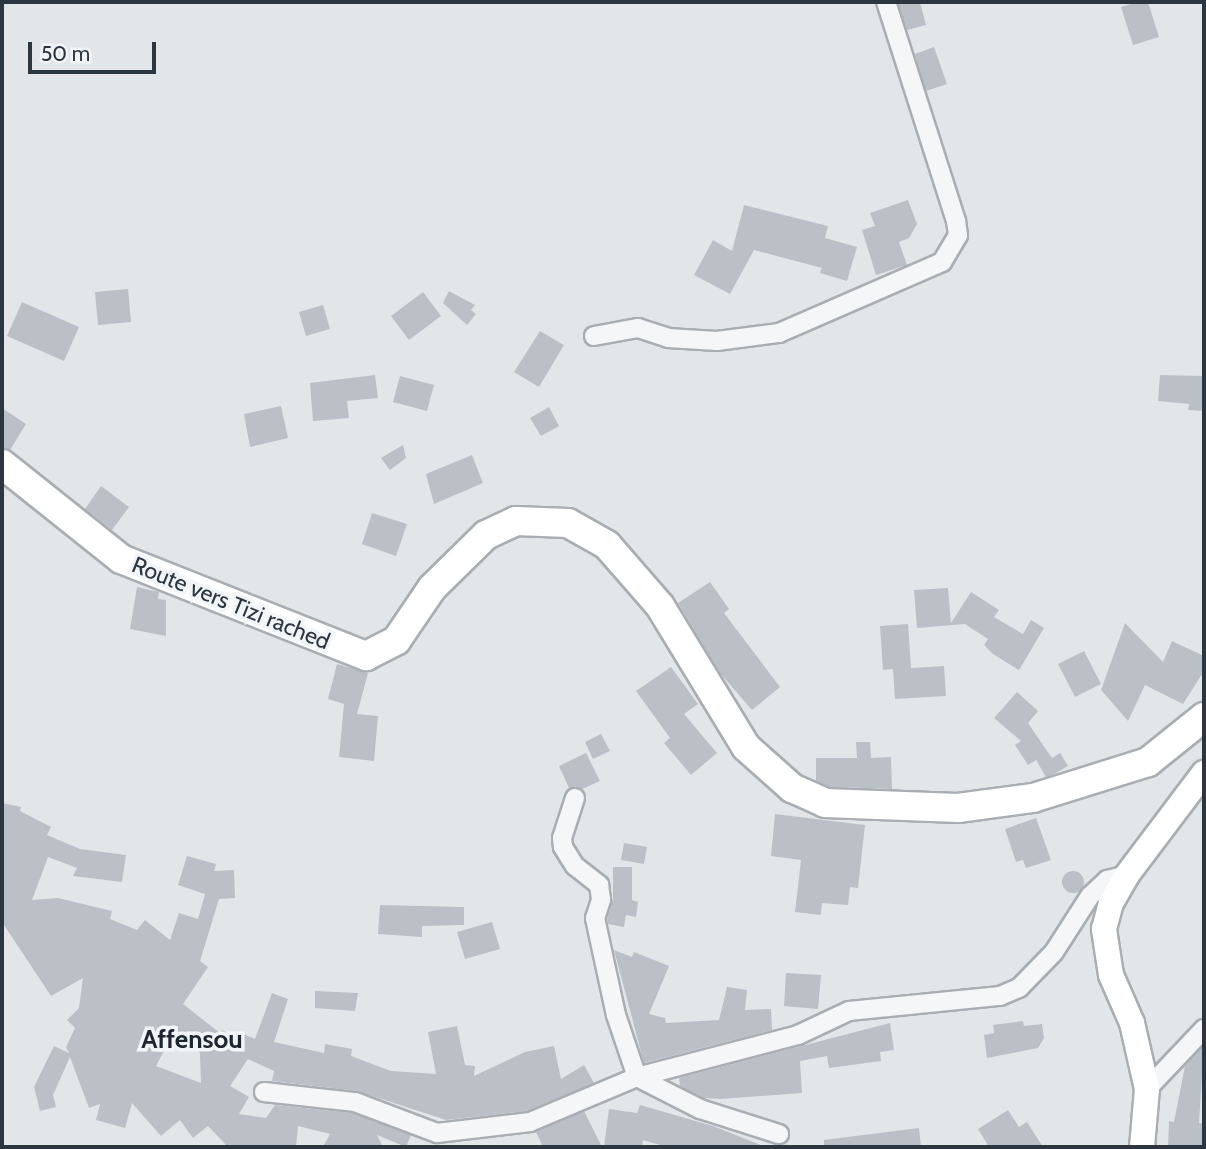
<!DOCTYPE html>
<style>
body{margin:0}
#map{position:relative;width:1206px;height:1149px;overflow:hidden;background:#e3e6e9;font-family:Cabin,sans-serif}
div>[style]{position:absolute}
.building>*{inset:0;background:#bac0c6}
.round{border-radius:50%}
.roads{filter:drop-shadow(2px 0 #a8aeb3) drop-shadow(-2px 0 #a8aeb3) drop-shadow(0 2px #a8aeb3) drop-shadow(0 -2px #a8aeb3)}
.street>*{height:18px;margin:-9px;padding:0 9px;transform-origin:9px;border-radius:9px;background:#f5f6f8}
.secondary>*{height:24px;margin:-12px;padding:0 12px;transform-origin:12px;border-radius:12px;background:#fff}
.primary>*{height:28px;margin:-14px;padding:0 14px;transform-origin:14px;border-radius:14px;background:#fff}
span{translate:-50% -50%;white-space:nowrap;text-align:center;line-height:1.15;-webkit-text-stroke:7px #f2f5f7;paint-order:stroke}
.street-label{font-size:23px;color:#2c3640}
.quarter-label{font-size:26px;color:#1e2731;font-weight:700}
.frame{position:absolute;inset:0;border:4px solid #2c3640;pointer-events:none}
.scale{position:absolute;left:28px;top:42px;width:128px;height:32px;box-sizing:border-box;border:4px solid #2c3640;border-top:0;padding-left:9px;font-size:21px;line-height:24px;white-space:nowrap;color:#2c3640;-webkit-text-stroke:5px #f2f5f7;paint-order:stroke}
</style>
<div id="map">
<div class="building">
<i style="clip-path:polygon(898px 2px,920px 2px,926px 25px,907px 30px)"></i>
<i style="clip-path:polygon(1137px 2px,1148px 2px,1159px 37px,1133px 45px,1121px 7px)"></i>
<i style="clip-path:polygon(934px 47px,947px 84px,926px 91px,915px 54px)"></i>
<i style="clip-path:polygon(908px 200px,917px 224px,909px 238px,899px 242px,907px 265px,876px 275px,862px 230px,875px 226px,870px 213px)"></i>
<i style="clip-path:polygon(744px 205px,828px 226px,825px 238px,857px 247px,847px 281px,820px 273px,822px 268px,754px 250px,730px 294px,694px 275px,713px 240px,732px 251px)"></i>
<i style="clip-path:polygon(128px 289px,131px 322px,98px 325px,95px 292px)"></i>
<i style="clip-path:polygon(449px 291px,475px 305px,471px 310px,476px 314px,467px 325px,443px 303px)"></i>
<i style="clip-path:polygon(423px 292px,441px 316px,409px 340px,391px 316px)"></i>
<i style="clip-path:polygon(22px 302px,79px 327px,64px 361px,7px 336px)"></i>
<i style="clip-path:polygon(323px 305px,330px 329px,306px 336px,299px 312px)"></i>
<i style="clip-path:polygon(540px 331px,564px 345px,539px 387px,514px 372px)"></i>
<i style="clip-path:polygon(375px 375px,378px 398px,347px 401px,349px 418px,313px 421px,310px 383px)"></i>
<i style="clip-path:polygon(1160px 375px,1204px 376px,1204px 411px,1188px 410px,1189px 404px,1158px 401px)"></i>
<i style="clip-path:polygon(400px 376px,434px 385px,427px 411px,393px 402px)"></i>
<i style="clip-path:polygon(281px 406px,288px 438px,250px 447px,244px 414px)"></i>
<i style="clip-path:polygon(549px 407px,559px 426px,541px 436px,530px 418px)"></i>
<i style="clip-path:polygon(2px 408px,26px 424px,10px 450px,2px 448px)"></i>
<i style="clip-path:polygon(403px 445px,406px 458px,390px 470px,381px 458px)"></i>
<i style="clip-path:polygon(472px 455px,483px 483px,434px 504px,426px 474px)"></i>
<i style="clip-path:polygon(101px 486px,129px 507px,112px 530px,85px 509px)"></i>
<i style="clip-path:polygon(372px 513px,407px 524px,396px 556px,362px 544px)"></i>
<i style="clip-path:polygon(710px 582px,729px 609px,724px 613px,780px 687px,752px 710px,720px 673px,678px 603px)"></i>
<i style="clip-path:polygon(137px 587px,159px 592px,158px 599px,166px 600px,166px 636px,130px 629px)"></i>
<i style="clip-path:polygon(948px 588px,951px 623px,971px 592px,999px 610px,994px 617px,1023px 634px,1031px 620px,1044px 628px,1019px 670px,993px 654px,984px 645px,988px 639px,965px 624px,917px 628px,914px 590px)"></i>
<i style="clip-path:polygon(1125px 623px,1163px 662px,1172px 641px,1204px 656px,1204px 671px,1183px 704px,1145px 685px,1128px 721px,1101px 690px)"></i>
<i style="clip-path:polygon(908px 624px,911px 668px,944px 666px,946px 696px,895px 699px,893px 669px,883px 670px,880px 626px)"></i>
<i style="clip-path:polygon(1084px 651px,1101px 684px,1075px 697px,1058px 664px)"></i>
<i style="clip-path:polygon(337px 664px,368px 673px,357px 714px,378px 716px,374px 761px,339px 757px,344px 704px,328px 699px)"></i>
<i style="clip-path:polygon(671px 667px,698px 704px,684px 714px,717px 753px,691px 775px,664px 743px,670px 738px,636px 691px)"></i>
<i style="clip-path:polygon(1017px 692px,1038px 711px,1028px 723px,1052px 758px,1060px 753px,1068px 766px,1054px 774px,1046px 777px,1036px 760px,1028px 765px,1015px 745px,1021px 741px,994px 718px)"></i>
<i style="clip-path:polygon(601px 734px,610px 751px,593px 759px,585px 742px)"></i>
<i style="clip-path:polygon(856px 742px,870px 742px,871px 758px,891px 757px,892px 789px,829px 787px,816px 781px,816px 758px,857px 758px)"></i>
<i style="clip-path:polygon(586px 753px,600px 781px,582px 789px,569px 788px,559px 766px)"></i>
<i style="clip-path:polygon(evenodd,2px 803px,21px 807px,20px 811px,51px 827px,47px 835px,80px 849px,126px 855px,122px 882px,73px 876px,77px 868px,48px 857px,32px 900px,58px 898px,112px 911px,110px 919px,137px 930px,145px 920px,170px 940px,179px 913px,198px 919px,205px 894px,178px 885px,187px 856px,216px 864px,214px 871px,234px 870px,235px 898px,219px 899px,200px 961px,208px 967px,183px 1004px,220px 1033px,222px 1030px,238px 1039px,241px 1033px,255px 1039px,272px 993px,288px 999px,274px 1042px,324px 1053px,325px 1044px,352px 1049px,351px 1056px,391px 1071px,436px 1074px,428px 1032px,457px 1026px,465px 1065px,475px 1066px,474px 1076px,525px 1052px,554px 1046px,561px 1079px,584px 1065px,594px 1083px,527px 1111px,446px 1120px,357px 1091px,272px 1081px,274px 1071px,248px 1059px,230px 1086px,249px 1097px,239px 1114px,266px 1118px,275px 1105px,352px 1113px,411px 1135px,406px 1147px,377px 1135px,383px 1147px,323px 1147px,330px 1134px,298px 1126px,296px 1147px,228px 1147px,208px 1126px,193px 1138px,180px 1120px,161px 1136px,132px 1103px,125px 1128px,96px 1120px,100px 1104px,89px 1108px,70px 1057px,53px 1095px,56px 1107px,40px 1111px,34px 1087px,54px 1046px,69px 1053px,66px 1047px,75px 1028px,67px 1020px,79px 1008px,83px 978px,51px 996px,2px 922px,2px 803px,174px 1032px,200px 1053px,201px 1083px,156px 1066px,174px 1032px)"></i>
<i style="clip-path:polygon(775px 814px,865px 825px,858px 888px,850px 887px,848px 905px,822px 903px,821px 915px,795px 912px,801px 860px,771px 856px)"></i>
<i style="clip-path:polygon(1036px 818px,1051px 860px,1026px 868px,1023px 860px,1016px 862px,1005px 829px)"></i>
<i style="clip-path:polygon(624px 843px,647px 847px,644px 864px,621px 860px)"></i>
<i style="clip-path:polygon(613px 867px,632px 867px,632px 900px,638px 902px,636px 917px,626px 915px,624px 927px,608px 924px,607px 919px,613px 898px)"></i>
<i class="round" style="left:1062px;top:871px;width:22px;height:22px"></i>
<i style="clip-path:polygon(380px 905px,464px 907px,464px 925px,422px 926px,422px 937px,378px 934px)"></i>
<i style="clip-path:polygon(492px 922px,500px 949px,465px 959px,457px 932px)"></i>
<i style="clip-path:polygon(614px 950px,632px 957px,634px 952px,669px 966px,649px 1014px,665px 1018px,666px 1023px,719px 1020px,727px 987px,747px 990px,745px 1010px,771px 1009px,772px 1030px,644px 1063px)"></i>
<i style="clip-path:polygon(786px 973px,821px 975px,818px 1009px,784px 1006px)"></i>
<i style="clip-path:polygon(315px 991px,358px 993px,355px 1011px,315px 1008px)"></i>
<i style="clip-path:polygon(1023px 1021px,1024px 1026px,1042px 1024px,1044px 1038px,1038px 1048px,987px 1058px,984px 1035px,994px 1033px,993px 1025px)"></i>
<i style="clip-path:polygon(890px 1023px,894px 1050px,880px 1052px,881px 1061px,829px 1068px,827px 1056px,800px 1061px,802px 1093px,721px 1099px,703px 1098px,680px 1086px,679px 1078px)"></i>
<i style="clip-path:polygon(1204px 1045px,1199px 1123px,1204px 1124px,1204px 1147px,1168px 1147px,1169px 1121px,1174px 1122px,1185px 1066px)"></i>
<i style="clip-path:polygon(640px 1105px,713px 1126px,766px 1147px,667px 1147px,643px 1140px,642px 1147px,604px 1147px,609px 1109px,637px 1113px)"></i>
<i style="clip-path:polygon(1008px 1110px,1019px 1127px,1027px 1122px,1043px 1147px,989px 1147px,978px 1129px)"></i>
<i style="clip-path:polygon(584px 1111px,602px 1147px,543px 1147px,536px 1132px)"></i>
<i style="clip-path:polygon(919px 1128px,921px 1147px,824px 1147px,824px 1140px)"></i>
</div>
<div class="roads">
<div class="street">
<i style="left:594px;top:336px;width:45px;rotate:-10.3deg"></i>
<i style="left:638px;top:328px;width:32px;rotate:18deg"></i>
<i style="left:668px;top:338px;width:49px;rotate:3.5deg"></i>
<i style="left:717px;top:341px;width:63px;rotate:-7.4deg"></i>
<i style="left:779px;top:333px;width:178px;rotate:-23.5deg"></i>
<i style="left:942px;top:262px;width:31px;rotate:-59deg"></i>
<i style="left:958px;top:235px;width:14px;rotate:-98deg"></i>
<i style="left:956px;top:221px;width:230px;rotate:-107.7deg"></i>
<i style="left:575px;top:798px;width:42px;rotate:108deg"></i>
<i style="left:562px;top:838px;width:9px;rotate:84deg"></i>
<i style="left:563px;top:847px;width:22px;rotate:58deg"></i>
<i style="left:575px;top:866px;width:31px;rotate:38deg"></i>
<i style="left:599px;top:885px;width:15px;rotate:82deg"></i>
<i style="left:601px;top:900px;width:19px;rotate:108deg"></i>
<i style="left:595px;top:918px;width:99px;rotate:77.8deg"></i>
<i style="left:616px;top:1015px;width:65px;rotate:71.3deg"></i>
<i style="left:637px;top:1077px;width:71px;rotate:26.9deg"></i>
<i style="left:700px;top:1109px;width:83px;rotate:17.6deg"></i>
<i style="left:1147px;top:1089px;width:83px;rotate:-46.5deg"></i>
<i style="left:264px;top:1092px;width:92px;rotate:6.3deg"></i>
<i style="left:355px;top:1102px;width:88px;rotate:20.7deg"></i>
<i style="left:437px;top:1133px;width:94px;rotate:-6.7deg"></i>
<i style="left:530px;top:1122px;width:116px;rotate:-22.8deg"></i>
<i style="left:637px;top:1077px;width:166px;rotate:-14.6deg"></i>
<i style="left:798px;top:1035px;width:56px;rotate:-25.2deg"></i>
<i style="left:849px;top:1011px;width:152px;rotate:-5.7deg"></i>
<i style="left:1000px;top:996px;width:21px;rotate:-23deg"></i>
<i style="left:1019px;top:988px;width:50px;rotate:-45.8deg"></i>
<i style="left:1054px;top:952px;width:67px;rotate:-57.3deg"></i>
<i style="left:1090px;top:896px;width:23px;rotate:-43deg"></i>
<i style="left:1107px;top:880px;width:21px;rotate:-14deg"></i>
</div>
<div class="secondary">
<i style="left:1142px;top:1147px;width:58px;rotate:-85.1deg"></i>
<i style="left:1147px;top:1089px;width:68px;rotate:-102.8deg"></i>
<i style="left:1132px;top:1023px;width:52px;rotate:-113.6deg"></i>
<i style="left:1111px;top:975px;width:47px;rotate:-98.7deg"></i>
<i style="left:1104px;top:929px;width:27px;rotate:-75deg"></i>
<i style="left:1111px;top:903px;width:32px;rotate:-60deg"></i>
<i style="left:1127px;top:875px;width:128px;rotate:-53deg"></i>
</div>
<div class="primary">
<i style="left:2px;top:464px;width:152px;rotate:38.6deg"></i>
<i style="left:121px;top:559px;width:264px;rotate:21.6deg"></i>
<i style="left:366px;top:656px;width:34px;rotate:-27deg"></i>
<i style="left:396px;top:641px;width:64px;rotate:-55.8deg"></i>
<i style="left:432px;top:588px;width:76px;rotate:-44.5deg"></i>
<i style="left:486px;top:535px;width:33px;rotate:-25deg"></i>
<i style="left:516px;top:521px;width:52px;rotate:2.2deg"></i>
<i style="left:568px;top:523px;width:45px;rotate:29.4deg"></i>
<i style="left:607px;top:545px;width:81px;rotate:49deg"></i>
<i style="left:660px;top:606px;width:165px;rotate:58.6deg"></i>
<i style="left:746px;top:747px;width:62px;rotate:41.7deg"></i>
<i style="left:792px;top:788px;width:36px;rotate:24deg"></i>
<i style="left:825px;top:803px;width:133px;rotate:2.2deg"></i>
<i style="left:958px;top:808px;width:76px;rotate:-7.6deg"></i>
<i style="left:1033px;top:798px;width:121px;rotate:-17.4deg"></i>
<i style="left:1148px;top:762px;width:72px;rotate:-38.8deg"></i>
</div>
</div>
<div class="street-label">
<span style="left:231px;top:603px;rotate:22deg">Route vers Tizi rached</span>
</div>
<div class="quarter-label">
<span style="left:192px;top:1040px">Affensou</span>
</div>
<div class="frame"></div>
<div class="scale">50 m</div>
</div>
